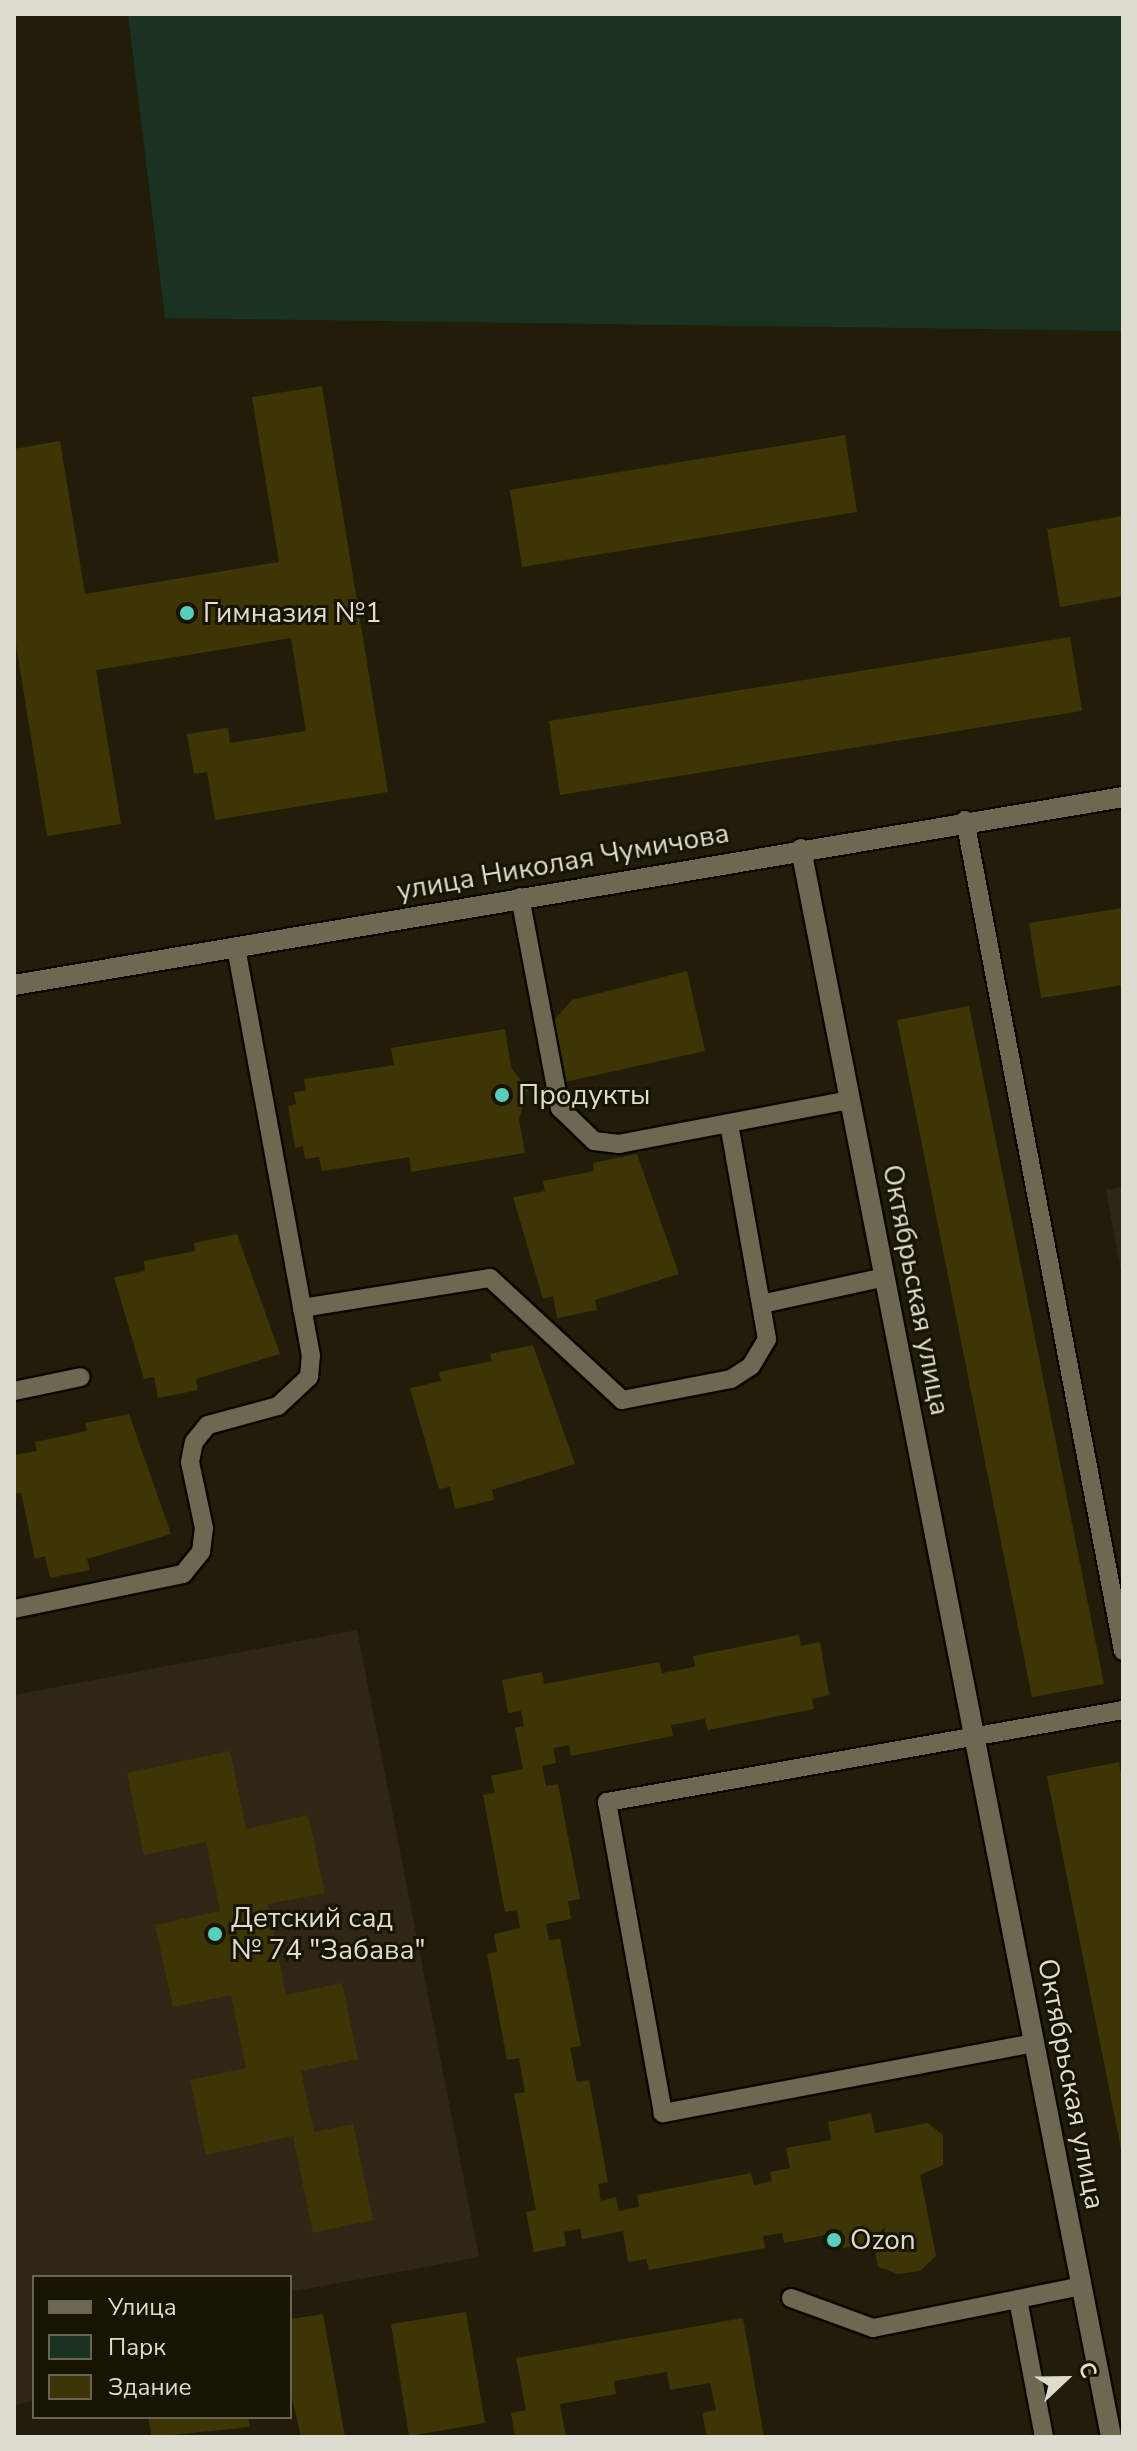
<!DOCTYPE html>
<meta charset="utf-8">
<style>
body{margin:0}
#map{position:relative;width:1137px;height:2451px;overflow:hidden;background:#211d09;font-family:"Nunito Sans",sans-serif}
div>[style]{position:absolute}
.education>*{inset:0;background:#2f2616}
.green>*{inset:0;background:#1a3222}
.building>*{inset:0;background:#3e3506}
.roads{filter:drop-shadow(2px 0 #0a0700) drop-shadow(-2px 0 #0a0700) drop-shadow(0 2px #0a0700) drop-shadow(0 -2px #0a0700)}
.service>*{height:18px;margin:-9px;padding:0 9px;transform-origin:9px;border-radius:9px;background:#6d6852}
.tertiary>*{height:20px;margin:-10px;padding:0 10px;transform-origin:10px;border-radius:10px;background:#6d6852}
.dots>*{width:22px;height:22px;translate:-50% -50%;box-sizing:border-box;border:4px solid #181402;border-radius:50%}
span{translate:-50% -50%;white-space:nowrap;text-align:center;line-height:1.15;-webkit-text-stroke:6px #181402;paint-order:stroke}
.poi-label{font-size:28px;color:#dedcd0}
.left{translate:0 -50%;text-align:left}
.street-label{font-size:28px;color:#dedcd0}
.frame{position:absolute;inset:0;border:16px solid #dedcd0;pointer-events:none}
.legend{position:absolute;left:32px;top:2275px;width:260px;height:144px;box-sizing:border-box;background:#181402;border:2px solid #676454;margin:0;padding:10px 14px;list-style:none;font-size:24px;color:#dedcd0}
.legend li{display:flex;align-items:center;gap:16px;height:40px}
.legend b{width:40px;border:2px solid #676454}
.north{position:absolute;left:1025px;top:2339px;width:80px;height:80px;-webkit-text-stroke:6px #181402;paint-order:stroke;rotate:68deg;font-size:22px;font-weight:700;line-height:32px;text-align:center;color:#dedcd0}
.north::after{content:'';display:block;margin:auto;width:28px;height:36px;background:#dedcd0;clip-path:polygon(50% 0,100% 100%,50% 72%,0 100%)}
</style>
<div id="map">
<div class="education">
<i style="clip-path:polygon(1123px 1187px,1123px 1283px,1106px 1190px)"></i>
<i style="clip-path:polygon(357px 1630px,479px 2257px,290px 2292px,290px 2277px,34px 2277px,34px 2401px,14px 2405px,14px 1695px)"></i>
</div>
<div class="green">
<i style="clip-path:polygon(128px 14px,1123px 14px,1123px 331px,165px 318px)"></i>
</div>
<div class="building">
<i style="clip-path:polygon(322px 386px,388px 792px,215px 820px,207px 772px,194px 774px,187px 734px,228px 728px,230px 743px,306px 731px,291px 638px,96px 670px,121px 824px,47px 836px,14px 632px,14px 449px,60px 441px,85px 594px,279px 562px,252px 397px)"></i>
<i style="clip-path:polygon(845px 435px,857px 512px,522px 567px,510px 490px)"></i>
<i style="clip-path:polygon(1123px 516px,1123px 596px,1060px 607px,1047px 529px)"></i>
<i style="clip-path:polygon(1070px 637px,1082px 711px,560px 795px,549px 721px)"></i>
<i style="clip-path:polygon(1123px 908px,1123px 985px,1041px 998px,1029px 923px)"></i>
<i style="clip-path:polygon(687px 971px,705px 1051px,560px 1083px,550px 1025px,572px 1000px)"></i>
<i style="clip-path:polygon(969px 1006px,1104px 1684px,1032px 1697px,897px 1020px)"></i>
<i style="clip-path:polygon(505px 1029px,511px 1067px,528px 1090px,519px 1119px,525px 1153px,411px 1172px,409px 1157px,322px 1171px,319px 1157px,305px 1159px,303px 1146px,295px 1148px,288px 1106px,296px 1104px,294px 1092px,306px 1091px,304px 1079px,394px 1065px,391px 1048px)"></i>
<i style="clip-path:polygon(637px 1154px,679px 1274px,595px 1300px,597px 1310px,557px 1318px,553px 1296px,543px 1299px,513px 1197px,545px 1191px,543px 1181px,594px 1171px,593px 1163px)"></i>
<i style="clip-path:polygon(237px 1234px,280px 1354px,196px 1379px,198px 1390px,158px 1398px,154px 1377px,144px 1379px,114px 1277px,145px 1271px,144px 1261px,195px 1251px,194px 1243px)"></i>
<i style="clip-path:polygon(533px 1345px,575px 1464px,492px 1490px,494px 1500px,455px 1509px,450px 1487px,439px 1489px,410px 1388px,441px 1381px,439px 1372px,492px 1361px,490px 1354px)"></i>
<i style="clip-path:polygon(129px 1414px,171px 1534px,87px 1559px,90px 1570px,50px 1578px,45px 1556px,35px 1559px,21px 1493px,14px 1494px,14px 1455px,37px 1451px,35px 1442px,87px 1431px,85px 1423px)"></i>
<i style="clip-path:polygon(799px 1635px,801px 1646px,820px 1642px,829px 1695px,812px 1699px,814px 1709px,708px 1730px,705px 1719px,671px 1725px,673px 1736px,571px 1756px,569px 1745px,553px 1748px,556px 1763px,542px 1766px,546px 1786px,558px 1784px,580px 1899px,568px 1901px,571px 1919px,546px 1924px,549px 1940px,560px 1939px,581px 2046px,570px 2048px,577px 2082px,589px 2080px,608px 2182px,598px 2184px,601px 2201px,616px 2197px,619px 2211px,639px 2207px,637px 2195px,751px 2173px,754px 2185px,772px 2181px,770px 2172px,790px 2168px,786px 2148px,831px 2140px,828px 2122px,871px 2113px,875px 2133px,928px 2123px,943px 2135px,943px 2165px,920px 2175px,936px 2256px,920px 2271px,898px 2274px,878px 2267px,873px 2242px,829px 2251px,826px 2235px,784px 2243px,782px 2233px,763px 2236px,765px 2248px,649px 2270px,646px 2259px,628px 2262px,623px 2231px,582px 2239px,580px 2229px,564px 2232px,566px 2246px,534px 2252px,526px 2212px,536px 2210px,514px 2094px,525px 2092px,519px 2058px,507px 2060px,487px 1954px,497px 1952px,494px 1934px,520px 1928px,517px 1910px,505px 1912px,483px 1795px,495px 1793px,491px 1776px,523px 1769px,515px 1728px,524px 1726px,521px 1711px,508px 1713px,502px 1680px,542px 1672px,544px 1684px,659px 1662px,662px 1673px,695px 1667px,693px 1656px)"></i>
<i style="clip-path:polygon(230px 1751px,246px 1829px,308px 1815px,325px 1893px,268px 1904px,286px 1995px,342px 1983px,358px 2059px,301px 2071px,314px 2132px,353px 2124px,373px 2220px,313px 2233px,293px 2136px,206px 2155px,190px 2080px,246px 2068px,231px 1995px,173px 2007px,155px 1925px,220px 1911px,206px 1842px,144px 1855px,127px 1773px)"></i>
<i style="clip-path:polygon(1119px 1762px,1123px 1783px,1122px 2154px,1047px 1776px)"></i>
<i style="clip-path:polygon(466px 2312px,485px 2423px,409px 2436px,391px 2324px)"></i>
<i style="clip-path:polygon(323px 2314px,345px 2437px,301px 2437px,290px 2389px,290px 2319px)"></i>
<i style="clip-path:polygon(743px 2318px,764px 2437px,707px 2437px,702px 2413px,716px 2410px,710px 2383px,670px 2390px,667px 2372px,614px 2381px,616px 2394px,560px 2404px,566px 2437px,515px 2437px,511px 2413px,526px 2410px,516px 2358px)"></i>
<i style="clip-path:polygon(148px 2417px,248px 2417px,250px 2427px,152px 2437px)"></i>
</div>
<div class="roads">
<div class="service">
<i style="left:965px;top:820px;width:846px;rotate:79.23deg"></i>
<i style="left:520px;top:897px;width:215px;rotate:79.3deg"></i>
<i style="left:560px;top:1108px;width:47px;rotate:44.1deg"></i>
<i style="left:594px;top:1141px;width:25px;rotate:7deg"></i>
<i style="left:619px;top:1144px;width:235px;rotate:-10.8deg"></i>
<i style="left:766px;top:1303px;width:122px;rotate:-12.3deg"></i>
<i style="left:302px;top:1308px;width:190px;rotate:-9.1deg"></i>
<i style="left:490px;top:1278px;width:180px;rotate:42.7deg"></i>
<i style="left:622px;top:1400px;width:111px;rotate:-10.9deg"></i>
<i style="left:731px;top:1379px;width:24px;rotate:-33deg"></i>
<i style="left:751px;top:1366px;width:31px;rotate:-59deg"></i>
<i style="left:767px;top:1339px;width:219px;rotate:-100deg"></i>
<i style="left:14px;top:1391px;width:68px;rotate:-11.8deg"></i>
<i style="left:14px;top:1609px;width:173px;rotate:-11.7deg"></i>
<i style="left:183px;top:1574px;width:28px;rotate:-51deg"></i>
<i style="left:201px;top:1552px;width:24px;rotate:-83deg"></i>
<i style="left:204px;top:1528px;width:67px;rotate:-102deg"></i>
<i style="left:190px;top:1462px;width:20px;rotate:-79deg"></i>
<i style="left:194px;top:1442px;width:22px;rotate:-51deg"></i>
<i style="left:208px;top:1425px;width:73px;rotate:-15.2deg"></i>
<i style="left:278px;top:1406px;width:42px;rotate:-43.1deg"></i>
<i style="left:309px;top:1377px;width:21px;rotate:-85deg"></i>
<i style="left:311px;top:1356px;width:416px;rotate:-100.4deg"></i>
<i style="left:1034px;top:2043px;width:378px;rotate:169.3deg"></i>
<i style="left:663px;top:2113px;width:316px;rotate:-100.2deg"></i>
<i style="left:607px;top:1802px;width:524px;rotate:-10.11deg"></i>
<i style="left:791px;top:2298px;width:87px;rotate:20.1deg"></i>
<i style="left:873px;top:2328px;width:148px;rotate:-11.3deg"></i>
<i style="left:1044px;top:2437px;width:140px;rotate:-100.7deg"></i>
<i style="left:1018px;top:2299px;width:65px;rotate:-11.5deg"></i>
</div>
<div class="tertiary">
<i style="left:801px;top:849px;width:1618px;rotate:78.95deg"></i>
<i style="left:14px;top:985px;width:1125px;rotate:-9.62deg"></i>
</div>
</div>
<div class="dots">
<i style="left:187px;top:613px;background:#59cebe"></i>
<i style="left:502px;top:1095px;background:#59cebe"></i>
<i style="left:215px;top:1934px;background:#59cebe"></i>
<i style="left:834px;top:2240px;background:#59cebe"></i>
</div>
<div class="poi-label">
<span class="left" style="left:203px;top:613px">Гимназия №1</span>
<span class="left" style="left:518px;top:1095px">Продукты</span>
<span class="left" style="left:231px;top:1934px">Детский сад<br>№ 74 "Забава"</span>
<span class="left" style="left:850px;top:2240px">Ozon</span>
</div>
<div class="street-label">
<span style="left:563px;top:862px;rotate:-10deg">улица Николая Чумичова</span>
<span style="left:916px;top:1290px;rotate:79deg">Октябрьская улица</span>
<span style="left:1071px;top:2084px;rotate:79deg">Октябрьская улица</span>
</div>
<div class="frame"></div>
<ul class="legend">
<li><b style="height:10px;background:#6d6852"></b>Улица</li>
<li><b style="height:22px;background:#1a3222"></b>Парк</li>
<li><b style="height:22px;background:#3e3506"></b>Здание</li>
</ul>
<div class="north">С</div>
</div>
